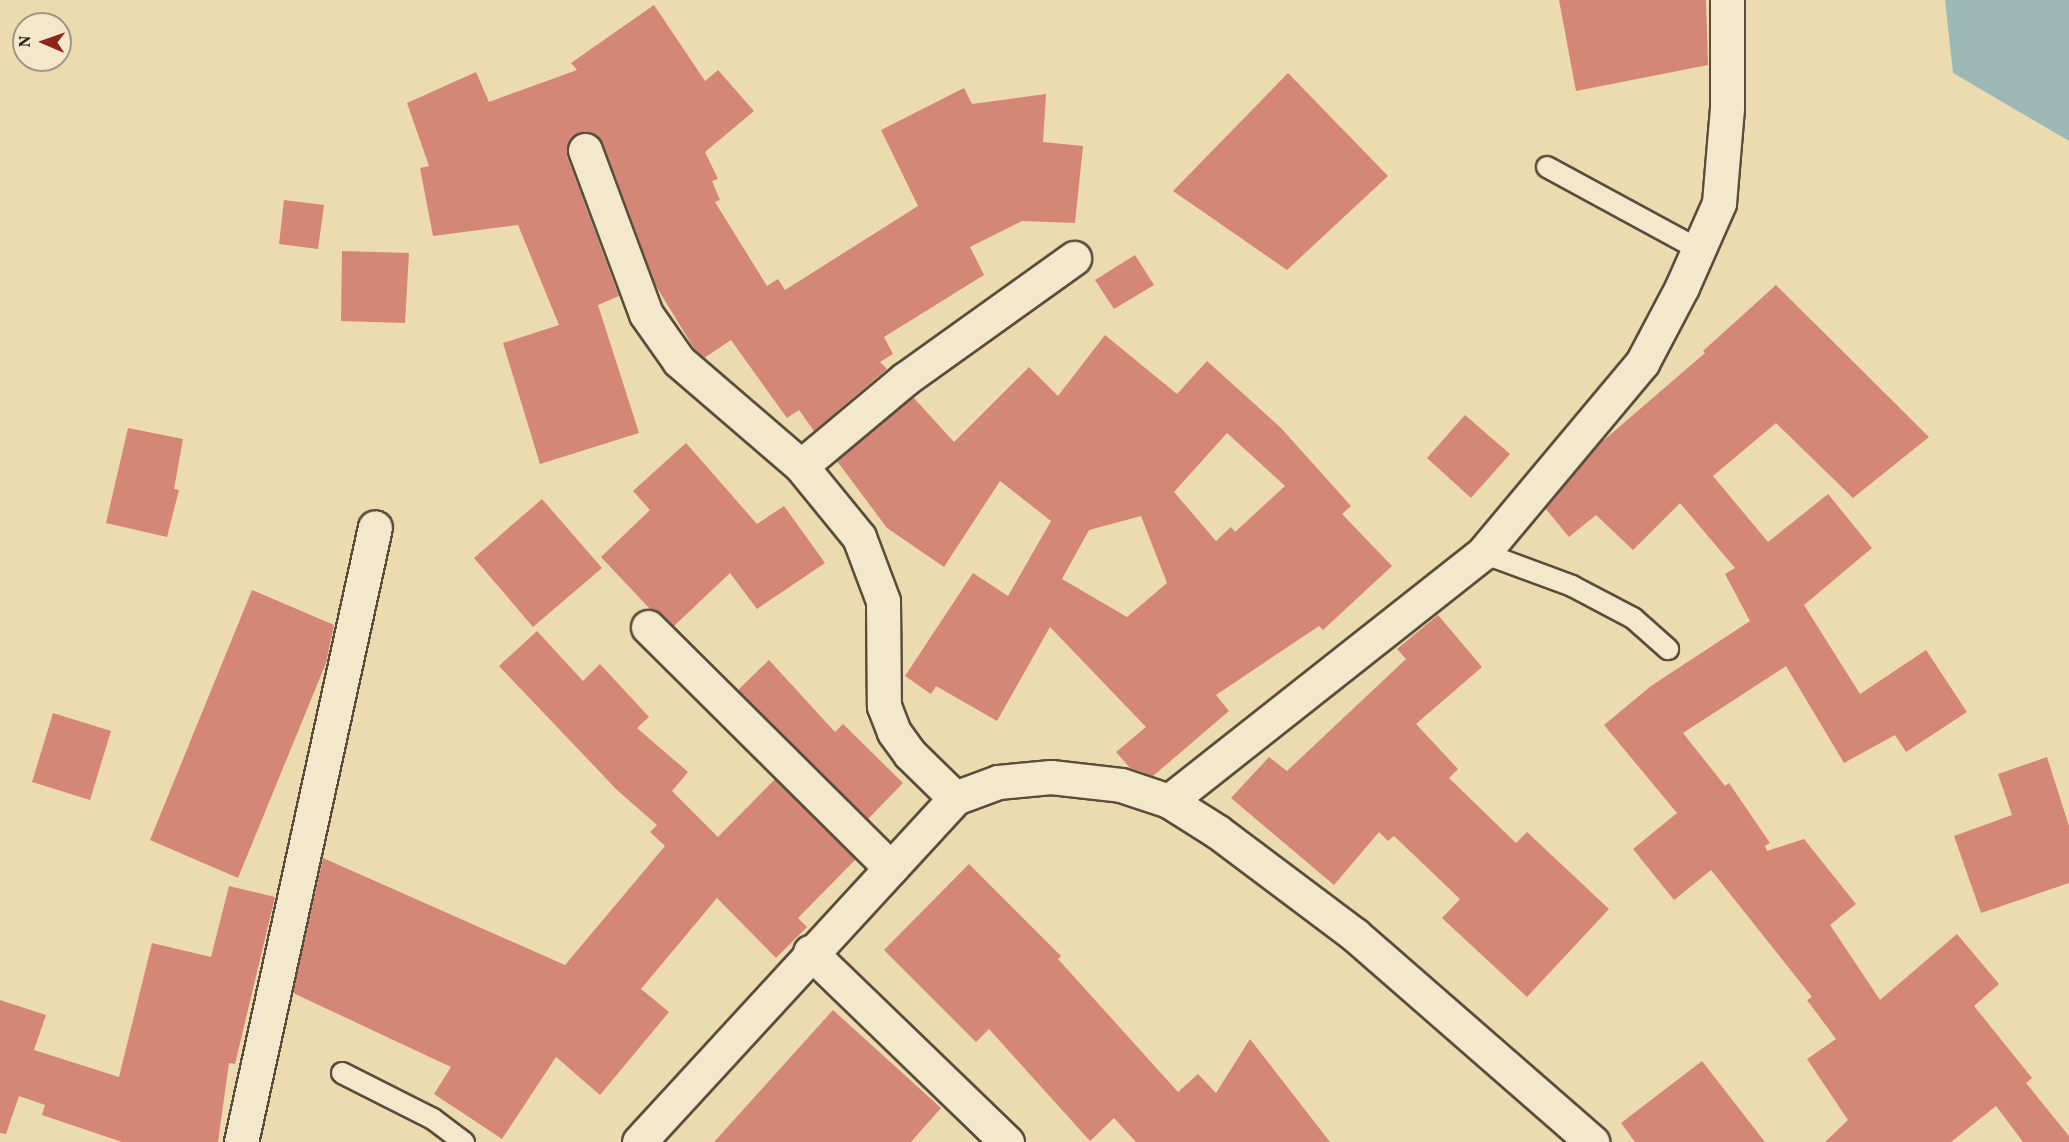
<!DOCTYPE html>
<style>
body{margin:0}
#map{position:relative;width:2069px;height:1142px;overflow:hidden;background:#ecdbaf;font-family:Vollkorn,serif}
div>[style]{position:absolute}
.water>*{inset:0;background:#9cb9b5}
.building>*{inset:0;background:#d58777}
.roads{filter:drop-shadow(2px 0 #5a4d3c) drop-shadow(-2px 0 #5a4d3c) drop-shadow(0 2px #5a4d3c) drop-shadow(0 -2px #5a4d3c)}
.lane>*{height:20px;margin:-10px;padding:0 10px;transform-origin:10px;border-radius:10px;background:#f3e8cb}
.street>*{height:33px;margin:-16.5px;padding:0 16.5px;transform-origin:16.5px;border-radius:16.5px;background:#f3e8cb}
span{translate:-50% -50%;white-space:nowrap;text-align:center;line-height:1.15;-webkit-text-stroke:5px #f3e8cb;paint-order:stroke}
.north{position:absolute;left:12px;top:12px;width:60px;height:60px;box-sizing:border-box;background:#f3e8cb;border:2px solid #a29783;border-radius:50%;rotate:272deg;font-size:16px;font-weight:700;line-height:24px;text-align:center;color:#291e16}
.north::after{content:'';display:block;margin:auto;width:21px;height:27px;background:#8f2418;clip-path:polygon(50% 0,100% 100%,50% 72%,0 100%)}
</style>
<div id="map">
<div class="water">
<i style="clip-path:polygon(1945px 0,2069px 0,2069px 141px,1953px 73px)"></i>
</div>
<div class="building">
<i style="clip-path:polygon(1559px 0,1706px 0,1708px 65px,1576px 91px)"></i>
<i style="clip-path:polygon(654px 5px,705px 81px,718px 70px,754px 111px,705px 152px,718px 179px,712px 181px,720px 200px,715px 202px,767px 286px,778px 279px,785px 290px,918px 206px,881px 130px,964px 88px,972px 104px,1046px 94px,1043px 142px,1083px 146px,1075px 223px,1022px 221px,970px 247px,984px 275px,884px 337px,893px 354px,880px 362px,887px 369px,814px 431px,799px 410px,787px 418px,731px 340px,704px 358px,695px 350px,656px 286px,603px 143px,589px 132px,578px 133px,570px 139px,567px 156px,619px 296px,598px 305px,639px 433px,540px 464px,503px 343px,559px 325px,518px 225px,433px 236px,420px 168px,429px 166px,407px 103px,476px 72px,489px 102px,577px 70px,571px 63px)"></i>
<i style="clip-path:polygon(1288px 73px,1388px 176px,1287px 270px,1173px 191px)"></i>
<i style="clip-path:polygon(284px 200px,324px 205px,318px 249px,279px 244px)"></i>
<i style="clip-path:polygon(342px 251px,409px 253px,405px 323px,341px 321px)"></i>
<i style="clip-path:polygon(1135px 255px,1154px 285px,1114px 309px,1095px 280px)"></i>
<i style="clip-path:polygon(1776px 285px,1929px 437px,1853px 498px,1776px 423px,1713px 476px,1768px 542px,1828px 494px,1872px 548px,1804px 605px,1860px 694px,1926px 650px,1967px 712px,1906px 752px,1895px 735px,1844px 763px,1786px 666px,1683px 733px,1725px 786px,1729px 783px,1770px 843px,1765px 846px,1767px 851px,1804px 839px,1856px 904px,1830px 925px,1880px 1000px,1957px 934px,1999px 984px,1974px 1006px,2032px 1078px,2026px 1083px,2069px 1136px,2069px 1142px,2023px 1142px,1996px 1106px,1951px 1142px,1825px 1142px,1848px 1120px,1807px 1059px,1836px 1039px,1807px 1000px,1812px 997px,1711px 870px,1674px 900px,1633px 849px,1677px 813px,1604px 725px,1651px 686px,1750px 621px,1725px 574px,1735px 568px,1680px 503px,1633px 550px,1596px 515px,1569px 537px,1545px 508px,1597px 446px,1705px 353px,1703px 351px)"></i>
<i style="clip-path:polygon(evenodd,1105px 335px,1177px 394px,1207px 361px,1281px 428px,1351px 506px,1342px 514px,1392px 566px,1323px 630px,1319px 626px,1216px 695px,1229px 711px,1153px 776px,1130px 768px,1116px 752px,1146px 727px,1050px 627px,997px 721px,936px 686px,931px 694px,905px 676px,973px 573px,1008px 596px,1051px 521px,1000px 481px,944px 567px,887px 528px,837px 461px,913px 397px,954px 442px,1029px 367px,1058px 396px,1105px 335px,1227px 433px,1285px 486px,1235px 532px,1231px 527px,1216px 541px,1174px 492px,1227px 433px,1105px 335px,1141px 516px,1167px 583px,1127px 617px,1062px 579px,1089px 530px,1141px 516px)"></i>
<i style="clip-path:polygon(1465px 415px,1510px 454px,1471px 498px,1427px 458px)"></i>
<i style="clip-path:polygon(128px 428px,183px 439px,174px 489px,179px 490px,167px 537px,106px 523px)"></i>
<i style="clip-path:polygon(686px 443px,757px 524px,784px 506px,825px 563px,757px 609px,730px 573px,674px 626px,650px 609px,601px 557px,650px 510px,633px 491px)"></i>
<i style="clip-path:polygon(542px 499px,602px 568px,533px 627px,474px 558px)"></i>
<i style="clip-path:polygon(252px 590px,334px 625px,326px 663px,238px 878px,150px 840px)"></i>
<i style="clip-path:polygon(1438px 615px,1482px 667px,1416px 724px,1458px 769px,1449px 778px,1516px 843px,1527px 832px,1609px 909px,1527px 997px,1442px 918px,1460px 899px,1394px 836px,1388px 841px,1379px 832px,1334px 885px,1231px 798px,1269px 757px,1287px 771px,1406px 659px,1397px 649px)"></i>
<i style="clip-path:polygon(537px 631px,583px 681px,600px 664px,649px 717px,637px 728px,688px 772px,672px 791px,718px 837px,775px 779px,856px 859px,798px 918px,807px 927px,776px 958px,717px 898px,641px 989px,669px 1012px,600px 1095px,556px 1057px,502px 1139px,434px 1094px,451px 1067px,293px 993px,323px 858px,565px 965px,665px 846px,650px 832px,657px 825px,617px 790px,499px 666px)"></i>
<i style="clip-path:polygon(769px 660px,835px 732px,843px 724px,903px 783px,868px 819px,738px 690px)"></i>
<i style="clip-path:polygon(53px 713px,111px 731px,90px 800px,32px 782px)"></i>
<i style="clip-path:polygon(2047px 757px,2069px 826px,2069px 883px,1981px 913px,1954px 836px,2012px 815px,1998px 774px)"></i>
<i style="clip-path:polygon(969px 864px,1061px 956px,1058px 959px,1178px 1092px,1198px 1074px,1216px 1093px,1250px 1039px,1330px 1142px,1136px 1142px,1114px 1118px,1090px 1141px,989px 1029px,976px 1042px,884px 950px)"></i>
<i style="clip-path:polygon(229px 886px,275px 897px,235px 1064px,229px 1063px,218px 1142px,122px 1142px,42px 1115px,45px 1105px,19px 1096px,6px 1134px,0 1133px,0 1000px,46px 1015px,34px 1050px,119px 1077px,152px 943px,211px 957px)"></i>
<i style="clip-path:polygon(833px 1010px,941px 1108px,911px 1142px,714px 1142px)"></i>
<i style="clip-path:polygon(1702px 1061px,1765px 1142px,1635px 1142px,1621px 1123px)"></i>
</div>
<div class="roads">
<div class="lane">
<i style="left:1547px;top:167px;width:172px;rotate:28.5deg"></i>
<i style="left:1483px;top:553px;width:95px;rotate:20.3deg"></i>
<i style="left:1572px;top:586px;width:69px;rotate:27.7deg"></i>
<i style="left:1633px;top:618px;width:47px;rotate:41.5deg"></i>
<i style="left:342px;top:1073px;width:102px;rotate:26.8deg"></i>
<i style="left:433px;top:1119px;width:39px;rotate:37deg"></i>
</div>
<div class="street">
<i style="left:585px;top:150px;width:175px;rotate:69.6deg"></i>
<i style="left:646px;top:314px;width:57px;rotate:54.9deg"></i>
<i style="left:679px;top:361px;width:161px;rotate:40.7deg"></i>
<i style="left:801px;top:466px;width:92px;rotate:50.8deg"></i>
<i style="left:859px;top:537px;width:68px;rotate:69.4deg"></i>
<i style="left:883px;top:601px;width:105px;rotate:89.5deg"></i>
<i style="left:884px;top:706px;width:28px;rotate:69deg"></i>
<i style="left:894px;top:732px;width:27px;rotate:54deg"></i>
<i style="left:910px;top:754px;width:63px;rotate:44.4deg"></i>
<i style="left:801px;top:466px;width:136px;rotate:-39.9deg"></i>
<i style="left:905px;top:379px;width:208px;rotate:-35.6deg"></i>
<i style="left:648px;top:627px;width:342px;rotate:44.8deg"></i>
<i style="left:1169px;top:801px;width:400px;rotate:-38.3deg"></i>
<i style="left:1483px;top:553px;width:248px;rotate:-50.1deg"></i>
<i style="left:1642px;top:363px;width:86px;rotate:-62.2deg"></i>
<i style="left:1682px;top:287px;width:92px;rotate:-66.2deg"></i>
<i style="left:1719px;top:203px;width:95px;rotate:-85.2deg"></i>
<i style="left:1727px;top:108px;width:108px;rotate:-90deg"></i>
<i style="left:810px;top:952px;width:274px;rotate:44deg"></i>
<i style="left:241px;top:1142px;width:629px;rotate:-77.71deg"></i>
<i style="left:639px;top:1142px;width:467px;rotate:-47.4deg"></i>
<i style="left:955px;top:798px;width:46px;rotate:-20.4deg"></i>
<i style="left:998px;top:782px;width:53px;rotate:-5.4deg"></i>
<i style="left:1051px;top:777px;width:70px;rotate:6.5deg"></i>
<i style="left:1121px;top:785px;width:51px;rotate:18.4deg"></i>
<i style="left:1169px;top:801px;width:58px;rotate:32.3deg"></i>
<i style="left:1218px;top:832px;width:171px;rotate:36.9deg"></i>
<i style="left:1355px;top:935px;width:315px;rotate:41.1deg"></i>
</div>
</div>
<div class="north">N</div>
</div>
